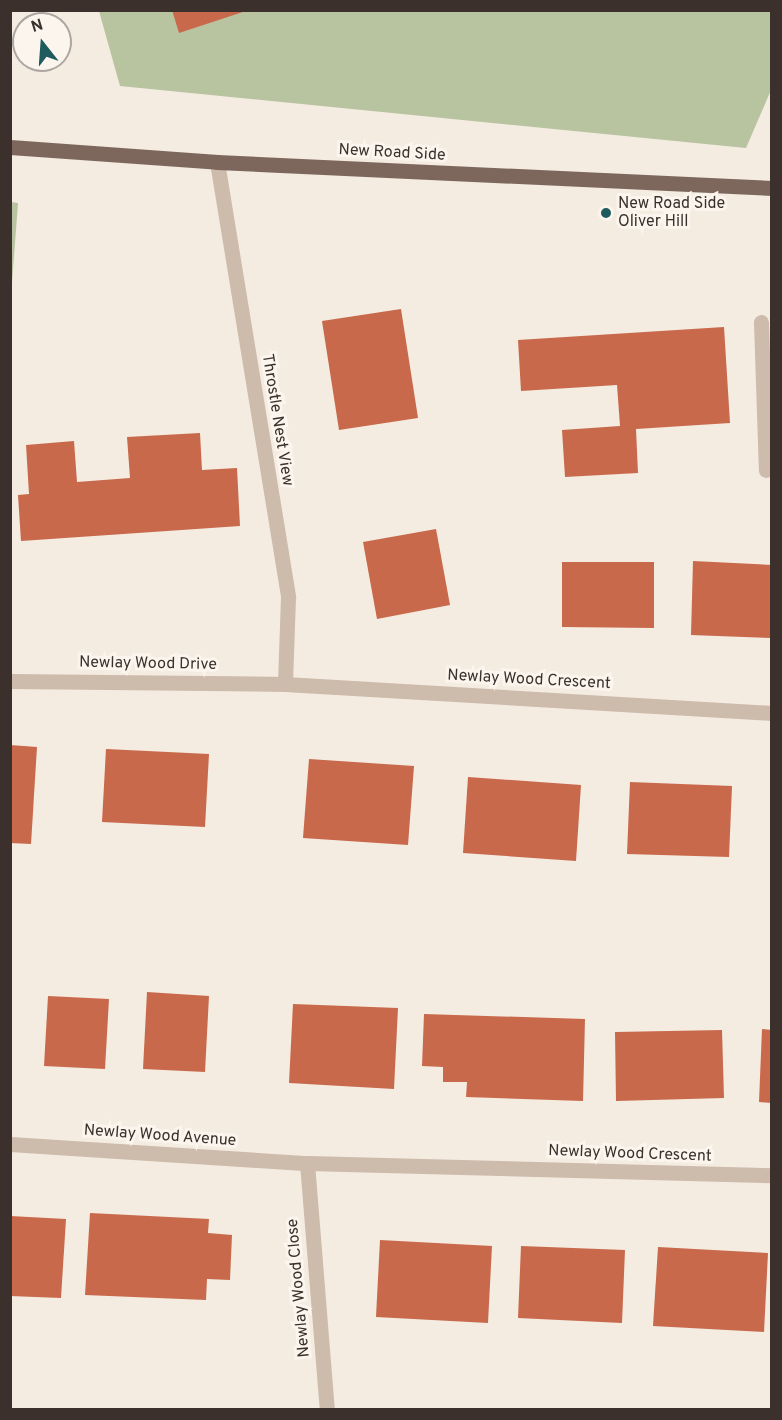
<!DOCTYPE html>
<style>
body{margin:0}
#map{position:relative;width:782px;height:1420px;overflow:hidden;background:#f4ebe1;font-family:Overpass,sans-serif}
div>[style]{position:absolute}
.green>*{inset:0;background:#b8c4a0}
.building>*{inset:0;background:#c8694b}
.minor>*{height:15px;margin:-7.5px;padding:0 7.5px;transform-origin:7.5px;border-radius:7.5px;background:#cdbbac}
.major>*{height:15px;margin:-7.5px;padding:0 7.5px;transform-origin:7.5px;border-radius:7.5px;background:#7d675c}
.dots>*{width:16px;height:16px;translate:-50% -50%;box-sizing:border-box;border:3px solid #fbf5ee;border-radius:50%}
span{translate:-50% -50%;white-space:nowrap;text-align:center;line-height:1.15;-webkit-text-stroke:6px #fbf5ee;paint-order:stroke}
.street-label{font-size:16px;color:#3b302b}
.poi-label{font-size:16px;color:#3b302b}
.left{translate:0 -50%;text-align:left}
.frame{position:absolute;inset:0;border:12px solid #3b302b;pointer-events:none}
.north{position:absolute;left:12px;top:12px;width:60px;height:60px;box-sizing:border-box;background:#fbf5ee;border:2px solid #aea6a0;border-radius:50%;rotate:343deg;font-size:16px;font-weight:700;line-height:24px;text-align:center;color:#3b302b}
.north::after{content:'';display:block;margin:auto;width:21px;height:27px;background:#1f5a5e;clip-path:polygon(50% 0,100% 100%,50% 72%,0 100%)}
</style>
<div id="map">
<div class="green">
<i style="clip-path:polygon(99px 11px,770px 11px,771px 90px,746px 148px,120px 86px)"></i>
<i style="clip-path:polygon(11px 202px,18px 203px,11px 296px,10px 202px)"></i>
</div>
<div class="building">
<i style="clip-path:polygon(172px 10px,245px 10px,246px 11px,179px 33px)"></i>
<i style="clip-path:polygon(401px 309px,418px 418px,339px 430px,322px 321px)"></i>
<i style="clip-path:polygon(724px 327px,730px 423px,636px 429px,638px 473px,565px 477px,562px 430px,620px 426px,617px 385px,521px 391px,518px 340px)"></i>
<i style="clip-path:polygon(200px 433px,202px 470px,237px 468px,240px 526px,21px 541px,18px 495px,29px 494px,26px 445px,74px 441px,77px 482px,130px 478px,127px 437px)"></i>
<i style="clip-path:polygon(436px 529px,450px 605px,377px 619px,363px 542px)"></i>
<i style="clip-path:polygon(693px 561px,772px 565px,772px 638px,691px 635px)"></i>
<i style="clip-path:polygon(562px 562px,654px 562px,654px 628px,562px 627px)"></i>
<i style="clip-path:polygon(10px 745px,37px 747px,31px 844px,10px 843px)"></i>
<i style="clip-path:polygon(106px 749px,209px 754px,205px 827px,102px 822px)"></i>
<i style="clip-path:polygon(309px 759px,414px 766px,408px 845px,303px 838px)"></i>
<i style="clip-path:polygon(468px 777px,581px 785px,576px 861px,463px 853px)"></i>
<i style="clip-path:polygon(630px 782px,732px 786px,729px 857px,627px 854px)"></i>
<i style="clip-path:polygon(147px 992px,209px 996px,205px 1072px,143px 1069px)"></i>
<i style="clip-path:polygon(48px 996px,109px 999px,105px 1069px,44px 1066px)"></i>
<i style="clip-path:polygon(293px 1004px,398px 1008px,394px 1089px,289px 1083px)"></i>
<i style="clip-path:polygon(424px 1014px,585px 1019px,583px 1101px,466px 1097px,467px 1082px,443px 1082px,443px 1067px,422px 1066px)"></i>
<i style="clip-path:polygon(762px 1029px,772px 1030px,772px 1103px,759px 1102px)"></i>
<i style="clip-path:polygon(722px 1030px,724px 1098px,616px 1101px,615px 1032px)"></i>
<i style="clip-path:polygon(90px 1213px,209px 1219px,208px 1233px,232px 1235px,230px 1280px,207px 1279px,206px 1300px,85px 1295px)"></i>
<i style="clip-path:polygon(10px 1216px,66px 1219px,61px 1298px,10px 1296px)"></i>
<i style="clip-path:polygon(380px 1240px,492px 1246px,488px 1323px,376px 1317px)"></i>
<i style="clip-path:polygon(521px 1246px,625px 1250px,622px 1323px,518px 1318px)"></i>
<i style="clip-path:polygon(658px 1247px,768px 1253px,764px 1332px,653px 1326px)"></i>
</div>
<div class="minor">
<i style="left:217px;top:162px;width:441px;rotate:80.7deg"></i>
<i style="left:288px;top:597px;width:87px;rotate:92deg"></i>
<i style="left:761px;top:322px;width:148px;rotate:88.1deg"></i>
<i style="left:10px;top:681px;width:275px;rotate:0.6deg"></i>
<i style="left:285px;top:684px;width:488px;rotate:3.4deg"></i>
<i style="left:10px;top:1144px;width:298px;rotate:3.7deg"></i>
<i style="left:307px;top:1163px;width:465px;rotate:1.5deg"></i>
<i style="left:307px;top:1163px;width:248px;rotate:85.4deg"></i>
</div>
<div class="major">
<i style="left:10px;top:147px;width:208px;rotate:4.1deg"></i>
<i style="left:217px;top:162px;width:556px;rotate:2.68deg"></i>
</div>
<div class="dots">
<i style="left:606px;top:213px;background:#1f5a5e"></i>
</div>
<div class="street-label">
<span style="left:392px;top:153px;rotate:3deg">New Road Side</span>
<span style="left:277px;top:420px;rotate:81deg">Throstle Nest View</span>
<span style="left:148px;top:664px;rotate:1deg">Newlay Wood Drive</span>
<span style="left:529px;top:680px;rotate:3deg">Newlay Wood Crescent</span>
<span style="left:160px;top:1136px;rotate:4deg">Newlay Wood Avenue</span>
<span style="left:630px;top:1154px;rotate:2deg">Newlay Wood Crescent</span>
<span style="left:299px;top:1288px;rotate:-95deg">Newlay Wood Close</span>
</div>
<div class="poi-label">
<span class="left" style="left:618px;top:213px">New Road Side<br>Oliver Hill</span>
</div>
<div class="frame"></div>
<div class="north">N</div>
</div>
